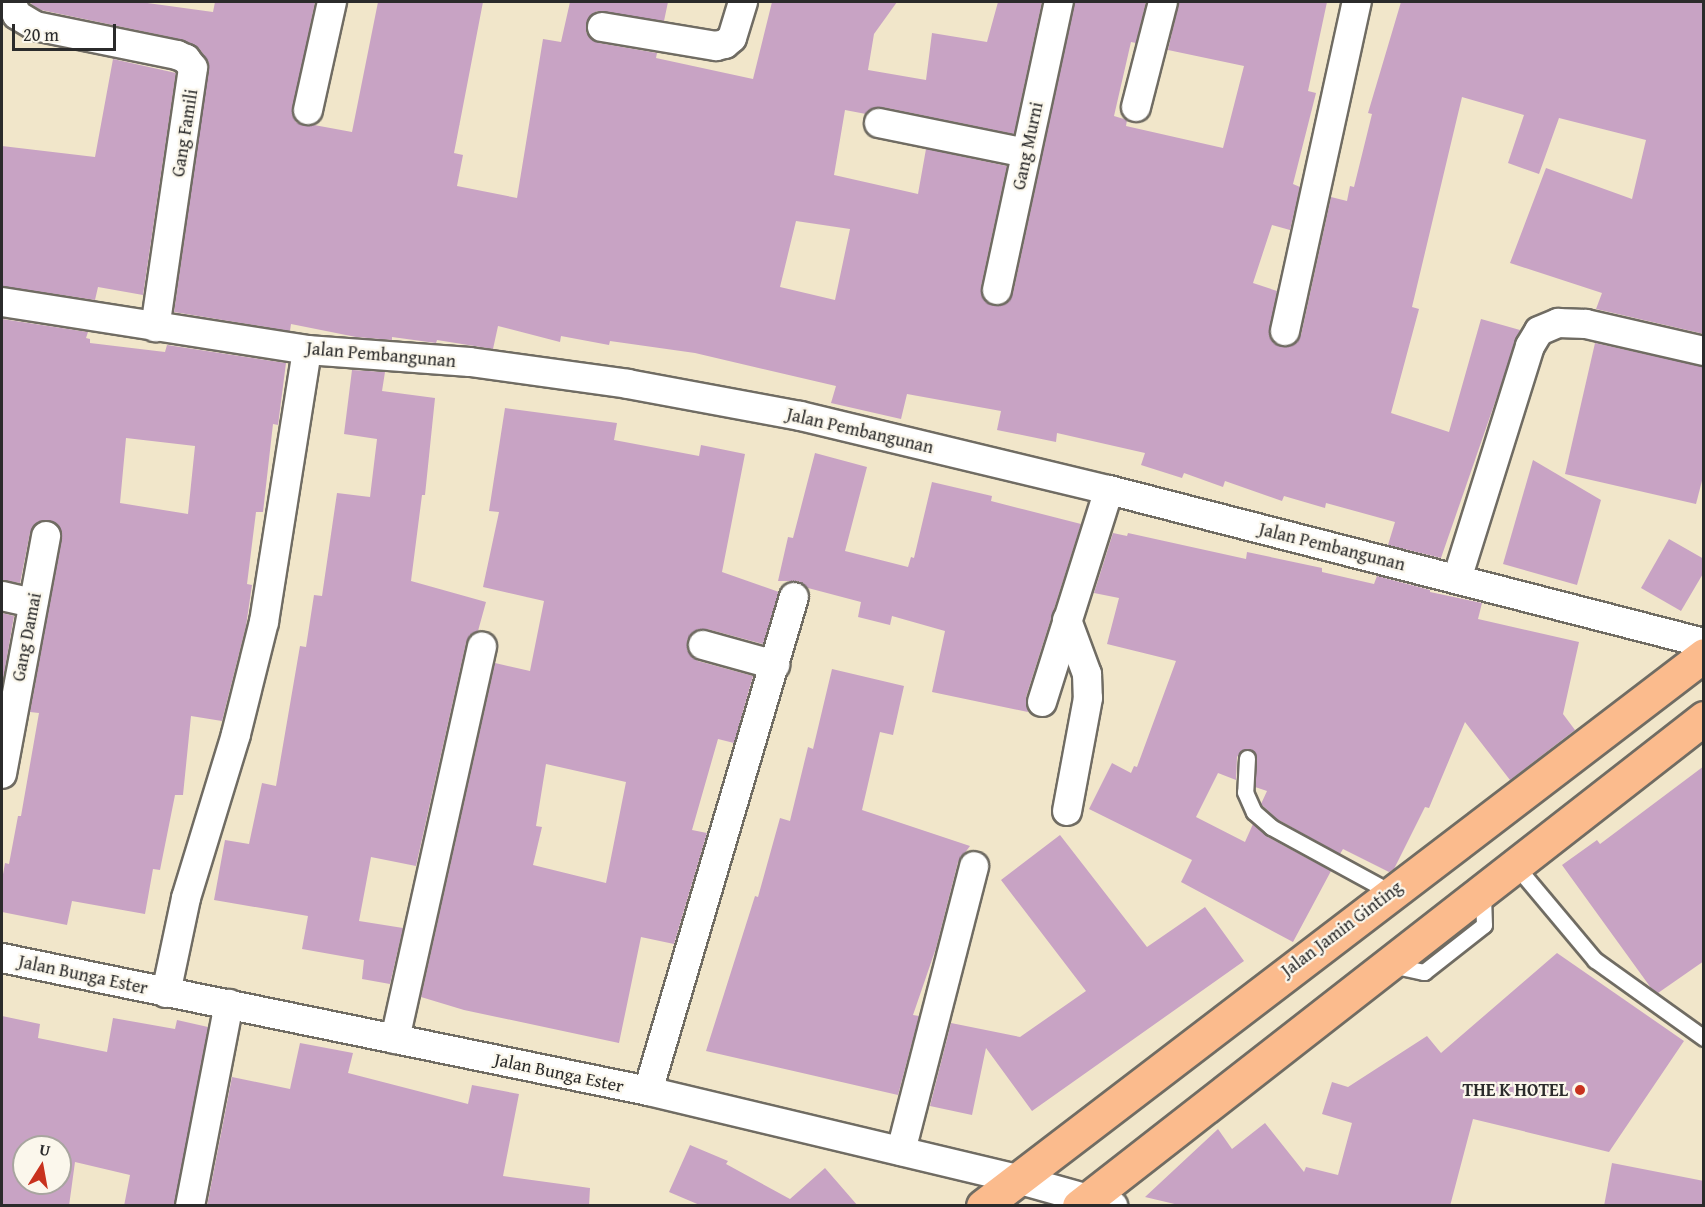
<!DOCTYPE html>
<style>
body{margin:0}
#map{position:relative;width:1705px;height:1207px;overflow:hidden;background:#f1e6ca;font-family:"Gentium Book Plus",serif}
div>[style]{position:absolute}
.building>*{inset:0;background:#c8a3c4}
.roads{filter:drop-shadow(2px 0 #706c63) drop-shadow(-2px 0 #706c63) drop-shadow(0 2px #706c63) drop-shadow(0 -2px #706c63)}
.service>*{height:15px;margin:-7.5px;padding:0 7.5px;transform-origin:7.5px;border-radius:7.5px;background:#fff}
.minor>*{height:28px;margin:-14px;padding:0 14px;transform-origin:14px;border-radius:14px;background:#fff}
.primary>*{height:33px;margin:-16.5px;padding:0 16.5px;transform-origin:16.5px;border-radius:16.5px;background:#fbbb8d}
.dots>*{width:16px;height:16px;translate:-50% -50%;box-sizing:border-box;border:3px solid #fbf7ec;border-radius:50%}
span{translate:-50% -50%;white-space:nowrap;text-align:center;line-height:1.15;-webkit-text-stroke:4.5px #fbf7ec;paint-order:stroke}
.street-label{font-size:18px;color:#2b2b2b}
.poi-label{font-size:18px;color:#2b2b2b;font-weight:700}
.right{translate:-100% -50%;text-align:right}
.frame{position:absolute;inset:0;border:3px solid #2b2b2b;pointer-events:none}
.north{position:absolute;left:12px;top:1135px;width:60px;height:60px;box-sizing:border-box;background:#fbf7ec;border:2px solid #a8a59f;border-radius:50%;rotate:11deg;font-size:16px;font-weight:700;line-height:24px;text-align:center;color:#2b2b2b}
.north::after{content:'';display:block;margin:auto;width:21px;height:27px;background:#c8321e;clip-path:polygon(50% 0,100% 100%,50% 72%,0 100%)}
.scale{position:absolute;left:12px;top:24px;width:104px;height:27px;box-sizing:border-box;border:3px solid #2b2b2b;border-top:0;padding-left:8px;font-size:18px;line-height:21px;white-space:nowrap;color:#2b2b2b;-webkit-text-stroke:4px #fbf7ec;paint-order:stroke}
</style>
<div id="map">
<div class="building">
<i style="clip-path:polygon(evenodd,32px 2px,140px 2px,213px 12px,215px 2px,315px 2px,292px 114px,296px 122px,304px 126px,314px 125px,352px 132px,378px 2px,483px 2px,454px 153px,463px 155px,457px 186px,517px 198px,543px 39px,561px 42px,570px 2px,668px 2px,664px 21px,597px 11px,589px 17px,586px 32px,591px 39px,599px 43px,657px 53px,656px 58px,753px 79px,772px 2px,897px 2px,874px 34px,868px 70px,926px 80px,932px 33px,987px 42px,998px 2px,1042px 2px,1014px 134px,882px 107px,873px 108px,866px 114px,845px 110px,834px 175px,918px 194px,926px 149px,1007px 166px,981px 287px,986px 302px,994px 306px,1009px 301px,1013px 293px,1075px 2px,1146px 2px,1136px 43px,1131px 42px,1114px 116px,1127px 120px,1126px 126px,1223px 148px,1244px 66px,1168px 50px,1179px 2px,1327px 2px,1308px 91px,1316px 93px,1293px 184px,1300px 187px,1290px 230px,1272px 225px,1253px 283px,1277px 291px,1269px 335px,1274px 343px,1282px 347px,1297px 342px,1301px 335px,1331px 197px,1347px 201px,1350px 186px,1354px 187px,1372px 114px,1368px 113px,1401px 2px,1704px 2px,1704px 334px,1596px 309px,1602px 293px,1510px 263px,1546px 168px,1632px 199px,1646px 140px,1559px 118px,1539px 174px,1508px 163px,1524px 115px,1462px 97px,1412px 307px,1419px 309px,1391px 413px,1449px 432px,1481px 319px,1520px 330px,1441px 558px,1388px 545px,1395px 522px,1326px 503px,1325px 508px,1284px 496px,1282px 501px,1225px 481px,1223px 487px,1184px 473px,1182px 478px,1141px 465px,1145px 453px,1057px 433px,1056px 442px,997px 430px,1001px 411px,907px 394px,901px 419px,831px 403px,836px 386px,695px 353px,610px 341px,609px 345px,561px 336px,560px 342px,498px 326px,493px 349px,437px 340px,436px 343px,392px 337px,392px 340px,356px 337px,291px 324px,290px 331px,174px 312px,209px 63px,199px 48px,184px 40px,41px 10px,31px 4px,32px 2px,796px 221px,850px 229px,835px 300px,780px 287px,796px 221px)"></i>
<i style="clip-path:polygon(113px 59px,176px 73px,143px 295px,98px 287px,95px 300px,2px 286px,2px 146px,95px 157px)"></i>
<i style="clip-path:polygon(evenodd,2px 319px,88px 332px,86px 338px,90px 339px,90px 343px,165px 352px,167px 345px,286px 363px,278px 425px,273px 424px,263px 512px,256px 512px,247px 584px,252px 585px,246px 626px,222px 721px,191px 716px,183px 795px,175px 795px,160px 870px,153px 869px,145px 914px,72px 901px,67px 925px,2px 912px,2px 880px,5px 863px,9px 864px,18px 816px,21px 816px,39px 713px,30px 712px,62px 538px,61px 530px,56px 523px,48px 520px,40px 521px,30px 533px,20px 583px,2px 580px,2px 319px,126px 438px,195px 446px,188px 514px,120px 503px,126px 438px)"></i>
<i style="clip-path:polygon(1595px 343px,1704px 367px,1704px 473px,1696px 504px,1565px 474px)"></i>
<i style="clip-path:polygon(352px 370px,385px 372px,382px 391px,435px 398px,425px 495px,422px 495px,411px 581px,486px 602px,478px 631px,470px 635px,466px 643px,416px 866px,371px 857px,359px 921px,403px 928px,390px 984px,362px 979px,364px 960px,302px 949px,308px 916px,214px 900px,225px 840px,249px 844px,262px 783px,276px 786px,300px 646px,306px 647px,314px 595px,322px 596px,337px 493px,370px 497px,377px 439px,344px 434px)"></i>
<i style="clip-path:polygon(evenodd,505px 408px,617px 423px,614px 440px,699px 456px,701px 445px,745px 454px,722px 572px,779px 592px,763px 644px,707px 629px,698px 629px,687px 640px,687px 650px,698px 661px,753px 676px,734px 743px,718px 739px,692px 830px,707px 833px,674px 944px,641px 937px,619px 1043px,464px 1010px,421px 997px,495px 663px,530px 671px,544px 601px,483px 587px,499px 512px,489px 511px,505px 408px,546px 764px,626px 782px,606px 883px,533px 865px,542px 827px,536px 826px,546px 764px)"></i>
<i style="clip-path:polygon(815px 453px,867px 467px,845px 551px,908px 567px,911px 557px,914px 558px,932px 482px,992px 496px,991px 501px,1081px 524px,1026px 697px,1028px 712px,932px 692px,945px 631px,892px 616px,890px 625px,858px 617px,861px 602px,808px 588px,798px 581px,778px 581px,788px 537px,793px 538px)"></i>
<i style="clip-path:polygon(1533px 460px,1601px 500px,1577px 585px,1503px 564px)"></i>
<i style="clip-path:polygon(1113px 533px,1127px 536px,1128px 533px,1246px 559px,1247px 552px,1322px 568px,1322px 572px,1374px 584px,1377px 576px,1430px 590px,1430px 592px,1482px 603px,1478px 619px,1579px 642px,1563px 714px,1575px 730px,1510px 780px,1465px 722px,1429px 808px,1425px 807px,1394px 869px,1389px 872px,1343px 849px,1340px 854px,1277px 819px,1261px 804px,1267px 791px,1255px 787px,1256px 754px,1252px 750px,1242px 750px,1237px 757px,1236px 780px,1218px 773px,1196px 817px,1245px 842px,1253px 824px,1266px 836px,1331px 871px,1293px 942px,1181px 882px,1192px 860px,1089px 809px,1112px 763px,1131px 773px,1134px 766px,1137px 767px,1176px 661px,1107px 644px,1119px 598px,1094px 593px)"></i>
<i style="clip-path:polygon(1669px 539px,1704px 559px,1704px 572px,1681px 611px,1641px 588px)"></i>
<i style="clip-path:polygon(2px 613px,14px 616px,2px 686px)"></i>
<i style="clip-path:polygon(832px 669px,904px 686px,893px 735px,880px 732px,862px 810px,970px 846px,958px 862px,936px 948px,913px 1015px,919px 1016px,898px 1095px,706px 1051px,755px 896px,758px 897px,780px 818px,790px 821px,808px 747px,813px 749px)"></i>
<i style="clip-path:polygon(1704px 766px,1704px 961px,1658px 993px,1651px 988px,1562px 865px,1597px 840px,1600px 844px)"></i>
<i style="clip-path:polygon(1060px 835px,1147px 947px,1205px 907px,1244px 961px,1032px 1111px,986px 1048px,972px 1115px,930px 1106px,951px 1023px,1020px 1037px,1086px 991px,1001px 880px)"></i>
<i style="clip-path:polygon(1557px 953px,1684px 1041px,1609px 1152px,1473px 1119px,1450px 1206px,1183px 1206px,1145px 1197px,1218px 1129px,1232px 1149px,1265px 1123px,1304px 1172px,1306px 1167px,1338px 1175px,1352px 1123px,1322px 1114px,1332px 1082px,1348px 1087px,1427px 1036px,1441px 1053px)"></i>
<i style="clip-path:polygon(evenodd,2px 1016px,40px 1024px,38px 1038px,107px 1052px,113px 1018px,175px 1029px,177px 1020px,208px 1027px,174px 1206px,124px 1206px,130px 1175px,75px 1162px,69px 1206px,2px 1206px,2px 1016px,24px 1147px,60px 1147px,60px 1183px,24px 1183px,24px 1147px)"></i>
<i style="clip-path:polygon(300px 1043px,353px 1053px,348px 1073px,468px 1104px,472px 1085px,519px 1094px,503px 1176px,590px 1188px,589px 1206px,207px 1206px,232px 1077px,290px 1089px)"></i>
<i style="clip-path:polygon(690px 1145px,728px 1161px,726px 1164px,790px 1199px,825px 1168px,858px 1206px,702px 1206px,669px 1192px)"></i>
<i style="clip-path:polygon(1612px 1163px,1704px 1181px,1704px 1206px,1604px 1206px)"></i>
</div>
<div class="roads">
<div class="service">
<i style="left:1247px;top:758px;width:34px;rotate:93deg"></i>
<i style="left:1245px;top:792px;width:22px;rotate:66deg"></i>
<i style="left:1254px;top:812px;width:23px;rotate:41deg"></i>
<i style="left:1271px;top:827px;width:136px;rotate:28.6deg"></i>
<i style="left:1516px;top:866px;width:123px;rotate:50deg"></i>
<i style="left:1595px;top:960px;width:134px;rotate:35.6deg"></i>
<i style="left:1391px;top:965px;width:34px;rotate:12deg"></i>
<i style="left:1424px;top:972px;width:76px;rotate:-38.1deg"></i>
<i style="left:1484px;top:925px;width:34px;rotate:-92deg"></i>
</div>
<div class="minor">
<i style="left:11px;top:2px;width:14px;rotate:65deg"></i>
<i style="left:17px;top:15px;width:21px;rotate:31deg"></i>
<i style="left:35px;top:26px;width:145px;rotate:11.5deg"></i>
<i style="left:177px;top:55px;width:10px;rotate:24deg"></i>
<i style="left:186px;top:59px;width:11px;rotate:52deg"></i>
<i style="left:193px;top:68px;width:262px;rotate:98.3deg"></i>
<i style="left:602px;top:27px;width:116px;rotate:9.5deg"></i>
<i style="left:716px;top:46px;width:9px;rotate:-13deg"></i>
<i style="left:725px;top:44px;width:9px;rotate:-41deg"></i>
<i style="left:732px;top:38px;width:38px;rotate:-73deg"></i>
<i style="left:1136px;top:107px;width:108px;rotate:-75.6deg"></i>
<i style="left:308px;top:110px;width:111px;rotate:-77.5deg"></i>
<i style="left:879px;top:123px;width:150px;rotate:11.5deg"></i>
<i style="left:997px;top:290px;width:295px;rotate:-77.9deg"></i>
<i style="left:2px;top:302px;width:309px;rotate:8.9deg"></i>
<i style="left:307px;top:350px;width:163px;rotate:4.2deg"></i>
<i style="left:470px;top:362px;width:160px;rotate:7.9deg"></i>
<i style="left:628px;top:384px;width:175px;rotate:10.5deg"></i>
<i style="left:800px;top:416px;width:318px;rotate:13.5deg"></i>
<i style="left:1109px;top:490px;width:614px;rotate:14.42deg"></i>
<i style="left:1285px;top:331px;width:337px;rotate:-77.7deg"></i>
<i style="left:1457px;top:579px;width:244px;rotate:-72.6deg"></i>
<i style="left:1530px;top:346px;width:17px;rotate:-59deg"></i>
<i style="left:1539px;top:331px;width:21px;rotate:-23deg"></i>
<i style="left:1558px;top:323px;width:28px;rotate:2deg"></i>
<i style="left:1586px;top:324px;width:121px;rotate:12.9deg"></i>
<i style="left:2px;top:596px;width:32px;rotate:13deg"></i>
<i style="left:1067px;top:620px;width:58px;rotate:69.7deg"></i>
<i style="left:1087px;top:674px;width:24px;rotate:88deg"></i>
<i style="left:1088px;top:698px;width:115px;rotate:100.5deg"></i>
<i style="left:703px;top:645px;width:75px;rotate:15.5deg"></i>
<i style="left:1042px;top:702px;width:222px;rotate:-72.5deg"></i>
<i style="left:2px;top:774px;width:242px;rotate:-79.5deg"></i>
<i style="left:2px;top:958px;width:660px;rotate:11.63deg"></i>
<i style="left:648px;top:1091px;width:379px;rotate:13.4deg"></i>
<i style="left:1017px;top:1179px;width:100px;rotate:15.7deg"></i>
<i style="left:166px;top:993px;width:97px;rotate:-78.1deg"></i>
<i style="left:186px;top:898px;width:171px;rotate:-73deg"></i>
<i style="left:236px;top:734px;width:115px;rotate:-76deg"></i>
<i style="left:264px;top:622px;width:275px;rotate:-81deg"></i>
<i style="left:395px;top:1039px;width:402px;rotate:-77.5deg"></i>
<i style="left:648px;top:1091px;width:515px;rotate:-73.54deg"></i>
<i style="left:901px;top:1151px;width:294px;rotate:-75.6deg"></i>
<i style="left:190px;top:1206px;width:206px;rotate:-79.1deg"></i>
</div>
<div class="primary">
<i style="left:983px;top:1206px;width:907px;rotate:-37.39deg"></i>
<i style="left:1079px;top:1206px;width:793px;rotate:-37.98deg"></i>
</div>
</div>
<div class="dots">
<i style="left:1580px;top:1090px;background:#c8321e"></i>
</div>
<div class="street-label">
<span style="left:185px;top:133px;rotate:-81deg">Gang Famili</span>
<span style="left:1028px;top:146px;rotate:-78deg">Gang Murni</span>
<span style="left:381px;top:355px;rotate:5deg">Jalan Pembangunan</span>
<span style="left:860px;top:431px;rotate:13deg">Jalan Pembangunan</span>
<span style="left:1332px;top:547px;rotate:14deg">Jalan Pembangunan</span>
<span style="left:27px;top:637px;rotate:-79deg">Gang Damai</span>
<span style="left:1342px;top:929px;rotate:-37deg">Jalan Jamin Ginting</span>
<span style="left:83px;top:975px;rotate:12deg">Jalan Bunga Ester</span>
<span style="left:559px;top:1073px;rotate:12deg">Jalan Bunga Ester</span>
</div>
<div class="poi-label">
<span class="right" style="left:1568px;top:1090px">THE K HOTEL</span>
</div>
<div class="frame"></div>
<div class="north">U</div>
<div class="scale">20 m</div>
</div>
